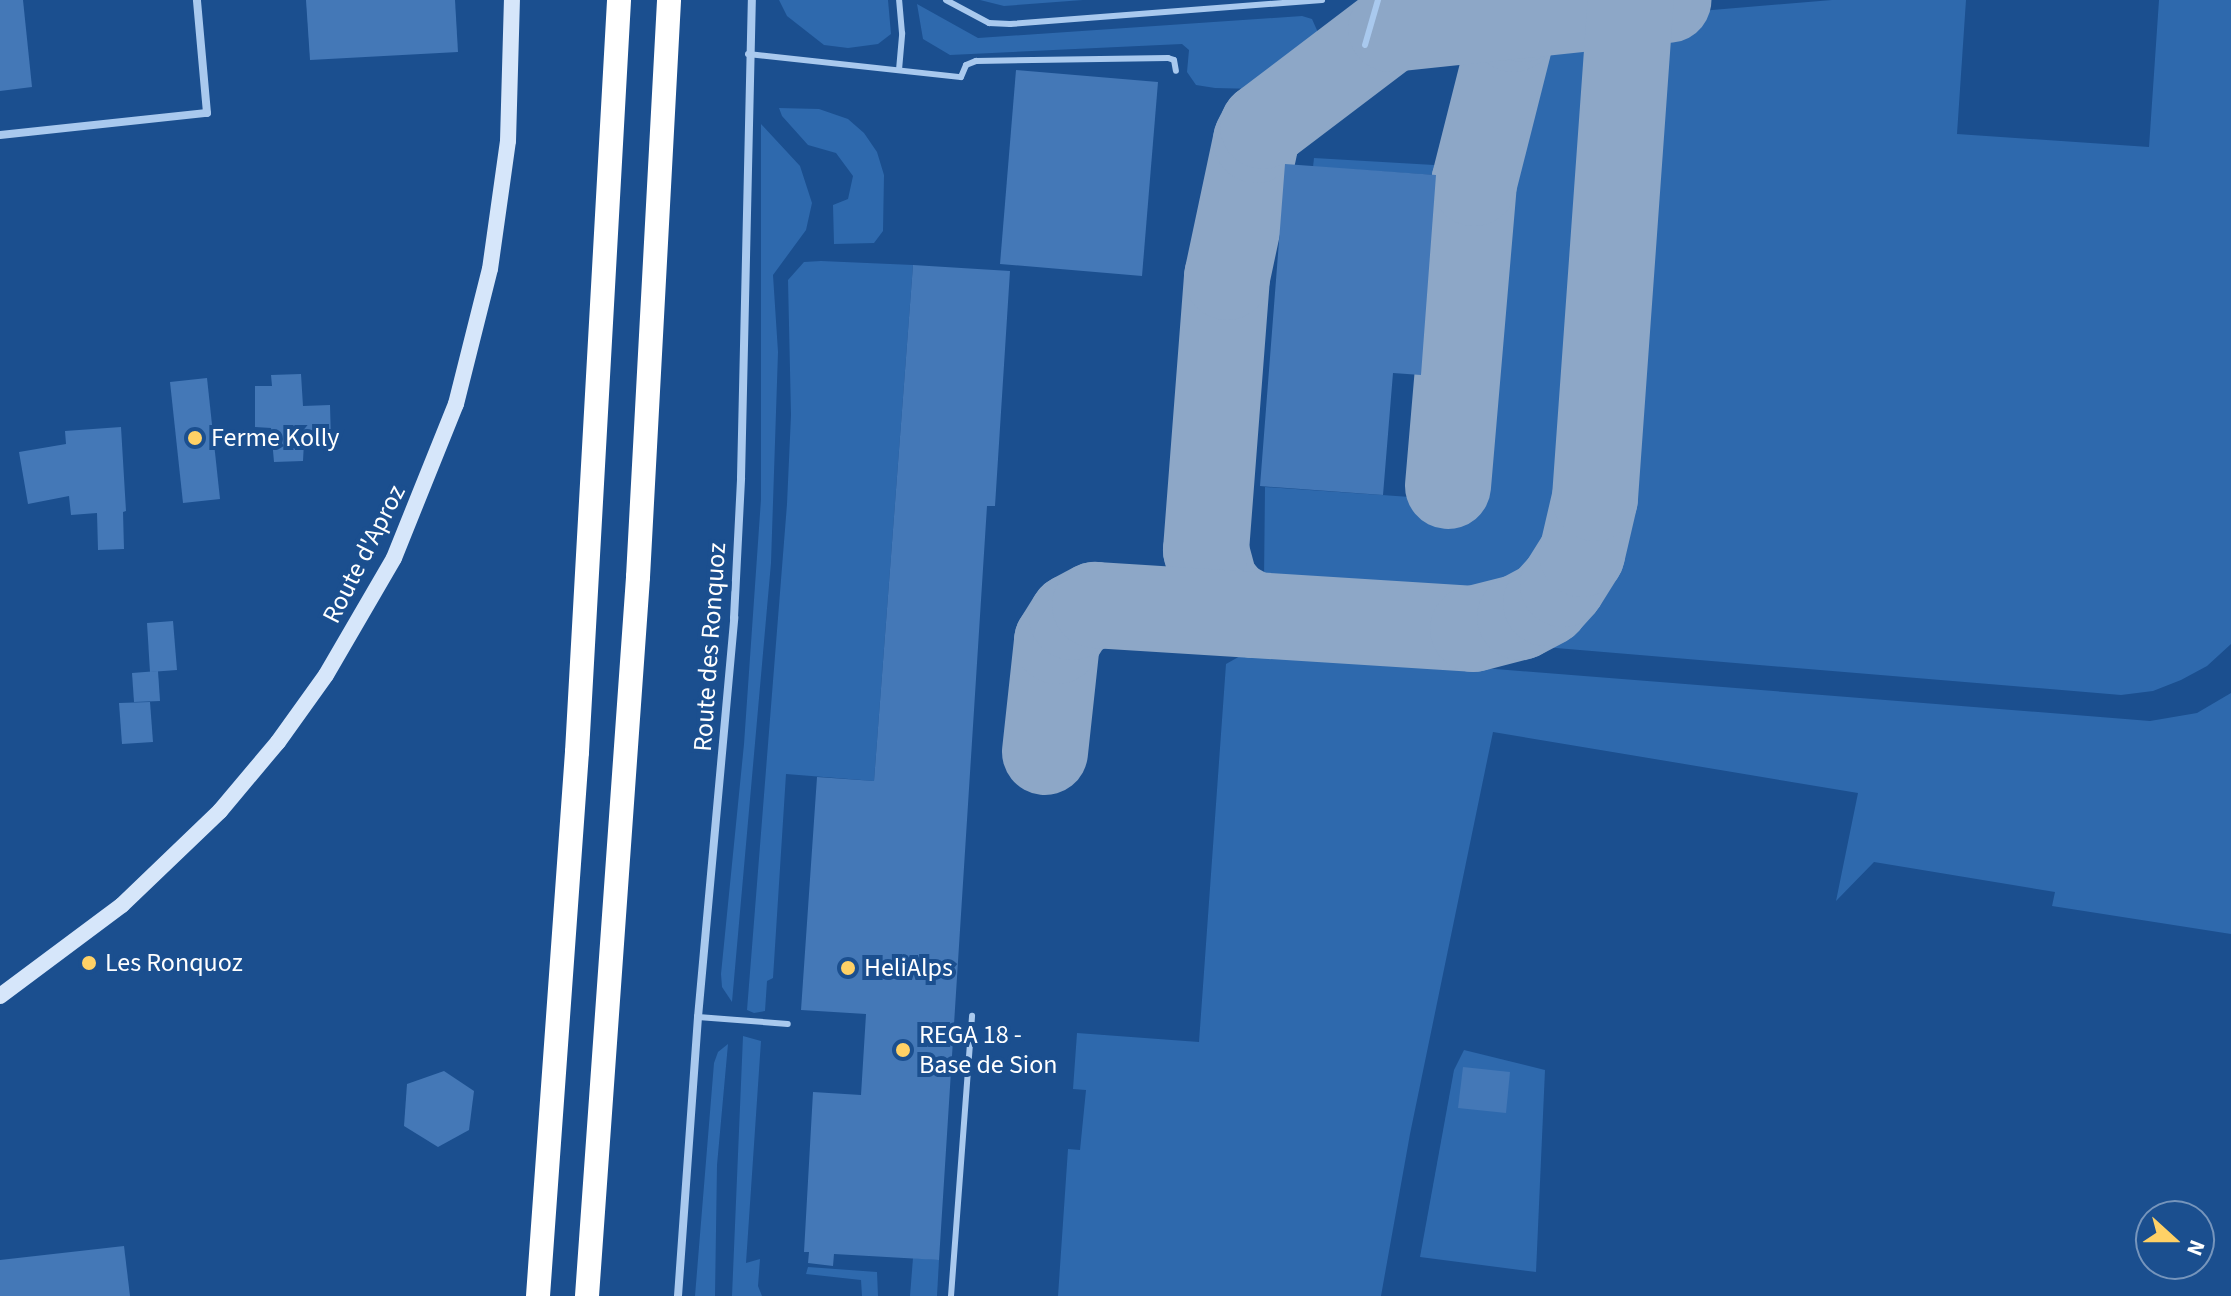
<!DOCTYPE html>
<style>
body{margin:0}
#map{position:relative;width:2231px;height:1296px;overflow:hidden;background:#1b4f8f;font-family:"Source Sans 3",sans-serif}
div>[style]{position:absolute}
.green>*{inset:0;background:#2e69ad}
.taxiway>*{height:86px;margin:-43px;padding:0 43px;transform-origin:43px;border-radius:43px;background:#8da7c7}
.building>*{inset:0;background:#4478b7}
.lane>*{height:6px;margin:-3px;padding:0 3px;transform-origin:3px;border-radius:3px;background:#a9c9ee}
.street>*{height:8px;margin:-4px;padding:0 4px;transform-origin:4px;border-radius:4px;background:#a9c9ee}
.secondary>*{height:16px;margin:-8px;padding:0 8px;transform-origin:8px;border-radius:8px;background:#d6e6fa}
.highway>*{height:24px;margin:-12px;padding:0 12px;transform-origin:12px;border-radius:12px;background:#fff}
.dots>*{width:22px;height:22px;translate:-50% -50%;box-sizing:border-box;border:4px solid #1b4f8f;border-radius:50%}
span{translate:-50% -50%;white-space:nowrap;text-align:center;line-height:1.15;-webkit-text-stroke:8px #1b4f8f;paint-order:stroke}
.poi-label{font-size:26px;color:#fff}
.left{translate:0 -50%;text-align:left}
.street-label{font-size:26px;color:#fff}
.north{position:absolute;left:2135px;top:1200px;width:80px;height:80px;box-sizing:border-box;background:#1b4f8f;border:2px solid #7695bc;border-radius:50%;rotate:111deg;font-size:22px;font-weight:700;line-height:32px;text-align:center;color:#fff}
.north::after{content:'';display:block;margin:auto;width:28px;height:36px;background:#ffd166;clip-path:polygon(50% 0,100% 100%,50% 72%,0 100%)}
</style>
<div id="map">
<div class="green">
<i style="clip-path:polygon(779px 0,888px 0,891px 34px,878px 44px,848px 48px,824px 45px,787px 16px)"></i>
<i style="clip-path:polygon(980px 0,1083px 0,1004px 6px)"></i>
<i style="clip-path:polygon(1397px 0,1522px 0,1391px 12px)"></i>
<i style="clip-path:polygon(1832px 0,1966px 0,1957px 134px,2149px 147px,2159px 0,2231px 0,2231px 644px,2207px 666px,2181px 680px,2153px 691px,2121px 695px,1544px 647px,1586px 614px,1607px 586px,1614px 562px,1653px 15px)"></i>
<i style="clip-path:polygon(917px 4px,978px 38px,1302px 16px,1312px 19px,1320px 37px,1317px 55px,1287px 80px,1257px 89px,1215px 88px,1196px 85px,1187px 72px,1189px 50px,1182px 44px,950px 55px,923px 39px)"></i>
<i style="clip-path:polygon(1597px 23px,1606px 30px,1573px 474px,1570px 503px,1551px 544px,1540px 560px,1520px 578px,1477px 595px,1264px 580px,1265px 487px,1468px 501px,1494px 189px,1492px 164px,1520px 50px,1535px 27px)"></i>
<i style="clip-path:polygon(779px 108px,819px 109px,848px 119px,864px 133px,877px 152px,884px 175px,883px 231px,874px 243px,834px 244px,833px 205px,848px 199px,853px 176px,836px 153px,808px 145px,782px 116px)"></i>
<i style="clip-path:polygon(761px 124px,800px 166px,812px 203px,806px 230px,773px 275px,778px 352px,771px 563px,732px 1002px,722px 987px,721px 974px,744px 744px,761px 499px)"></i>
<i style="clip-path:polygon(1314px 158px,1434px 165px,1436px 175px,1313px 167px)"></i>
<i style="clip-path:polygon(821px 261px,913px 265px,874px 781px,786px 774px,773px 978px,767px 981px,765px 1011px,754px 1013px,747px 1010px,787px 504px,791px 415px,788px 280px,804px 262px)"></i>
<i style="clip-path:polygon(1242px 655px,1483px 668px,2150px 721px,2197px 713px,2231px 693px,2231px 934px,2052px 906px,2055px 892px,1874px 862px,1836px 901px,1858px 793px,1493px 732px,1410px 1134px,1381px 1296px,1058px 1296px,1068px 1149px,1080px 1150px,1086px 1090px,1073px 1089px,1077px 1033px,1199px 1042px,1226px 664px)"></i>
<i style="clip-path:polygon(743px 1036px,761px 1041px,746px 1263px,760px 1259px,758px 1286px,762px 1296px,732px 1296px)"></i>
<i style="clip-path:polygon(728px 1044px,717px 1165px,715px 1296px,695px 1296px,714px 1063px,718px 1052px)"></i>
<i style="clip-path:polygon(1464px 1050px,1545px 1070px,1536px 1272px,1420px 1257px,1454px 1070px)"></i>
<i style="clip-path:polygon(913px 1258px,939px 1260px,937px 1296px,910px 1296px)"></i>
<i style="clip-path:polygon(808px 1267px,877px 1272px,878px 1296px,862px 1296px,861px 1280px,806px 1274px)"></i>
</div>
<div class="taxiway">
<i style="left:1448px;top:486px;width:304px;rotate:-85.1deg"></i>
<i style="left:1474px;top:183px;width:159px;rotate:-75.8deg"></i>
<i style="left:1513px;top:29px;width:13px;rotate:-48deg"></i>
<i style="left:1522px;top:19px;width:15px;rotate:-23deg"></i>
<i style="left:1253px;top:615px;width:26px;rotate:-151deg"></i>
<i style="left:1230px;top:602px;width:23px;rotate:-130deg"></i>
<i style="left:1215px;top:584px;width:35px;rotate:-105deg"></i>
<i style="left:1206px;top:550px;width:274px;rotate:-85.6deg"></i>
<i style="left:1227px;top:277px;width:140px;rotate:-78deg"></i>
<i style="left:1256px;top:140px;width:16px;rotate:-63deg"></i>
<i style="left:1263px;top:126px;width:161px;rotate:-37.2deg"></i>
<i style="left:1391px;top:29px;width:279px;rotate:-6deg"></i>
<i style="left:1045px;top:752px;width:112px;rotate:-83.8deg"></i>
<i style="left:1057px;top:641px;width:28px;rotate:-58deg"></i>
<i style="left:1072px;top:617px;width:26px;rotate:-28deg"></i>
<i style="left:1095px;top:605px;width:379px;rotate:3.6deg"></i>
<i style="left:1473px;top:629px;width:49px;rotate:-14.3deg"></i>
<i style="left:1520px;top:617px;width:30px;rotate:-28deg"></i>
<i style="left:1546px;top:603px;width:25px;rotate:-48deg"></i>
<i style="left:1563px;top:584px;width:36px;rotate:-58deg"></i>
<i style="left:1582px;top:554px;width:57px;rotate:-76.9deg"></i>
<i style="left:1595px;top:498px;width:499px;rotate:-85.9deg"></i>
</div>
<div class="building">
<i style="clip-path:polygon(0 0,23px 0,32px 87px,0 91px)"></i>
<i style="clip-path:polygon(306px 0,455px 0,458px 52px,310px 60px)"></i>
<i style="clip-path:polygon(1016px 70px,1158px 82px,1142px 276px,1000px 264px)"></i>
<i style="clip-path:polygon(1285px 164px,1436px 175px,1421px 375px,1393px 373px,1383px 495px,1260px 486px)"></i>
<i style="clip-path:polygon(913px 265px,1010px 271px,995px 506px,987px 506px,939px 1260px,834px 1254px,833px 1266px,808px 1263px,809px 1252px,804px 1252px,813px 1092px,861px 1095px,866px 1014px,801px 1010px,817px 777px,874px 781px)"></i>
<i style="clip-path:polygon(301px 374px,303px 406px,330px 405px,331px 441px,304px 442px,303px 461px,274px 462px,271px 428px,255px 427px,255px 386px,272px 386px,271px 375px)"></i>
<i style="clip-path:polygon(207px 378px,220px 499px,183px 503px,170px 382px)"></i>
<i style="clip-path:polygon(121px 427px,126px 511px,123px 512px,124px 549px,98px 550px,97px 513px,71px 515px,69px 496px,28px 504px,19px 452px,66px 444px,65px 431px)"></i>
<i style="clip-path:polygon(173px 621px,177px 670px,150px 672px,147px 623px)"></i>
<i style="clip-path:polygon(158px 671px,160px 701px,134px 702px,132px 673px)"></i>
<i style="clip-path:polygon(150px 702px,153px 742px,122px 744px,119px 703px)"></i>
<i style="clip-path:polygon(1463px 1067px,1510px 1072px,1506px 1113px,1458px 1108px)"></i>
<i style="clip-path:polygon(444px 1071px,474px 1091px,469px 1130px,438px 1147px,404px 1126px,407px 1084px)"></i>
<i style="clip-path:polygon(124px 1246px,130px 1296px,0 1296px,0 1260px)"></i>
</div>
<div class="lane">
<i style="left:946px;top:0;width:49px;rotate:28.1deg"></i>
<i style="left:989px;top:23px;width:21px;rotate:3deg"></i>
<i style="left:1010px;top:24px;width:313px;rotate:-4.4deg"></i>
<i style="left:1365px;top:45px;width:47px;rotate:-73.9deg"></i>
<i style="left:748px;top:54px;width:214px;rotate:6.2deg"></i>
<i style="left:961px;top:77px;width:13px;rotate:-67deg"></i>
<i style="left:966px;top:65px;width:11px;rotate:-22deg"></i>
<i style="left:976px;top:61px;width:192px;rotate:-0.9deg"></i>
<i style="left:1168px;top:58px;width:6px;rotate:18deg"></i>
<i style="left:1174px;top:60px;width:11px;rotate:80deg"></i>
<i style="left:899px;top:70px;width:37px;rotate:-85deg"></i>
<i style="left:902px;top:33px;width:33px;rotate:-95deg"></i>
<i style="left:698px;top:1017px;width:90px;rotate:4.4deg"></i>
<i style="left:951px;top:1296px;width:281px;rotate:-85.7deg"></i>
</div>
<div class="street">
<i style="left:0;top:135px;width:208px;rotate:-6.1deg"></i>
<i style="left:207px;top:113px;width:113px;rotate:-95.1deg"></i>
<i style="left:678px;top:1296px;width:280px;rotate:-85.9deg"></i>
<i style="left:698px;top:1017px;width:401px;rotate:-84.8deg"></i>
<i style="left:734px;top:618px;width:140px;rotate:-87.1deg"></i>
<i style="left:741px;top:478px;width:478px;rotate:-88.7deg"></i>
</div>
<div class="secondary">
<i style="left:0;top:996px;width:152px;rotate:-36.7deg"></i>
<i style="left:122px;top:905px;width:136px;rotate:-43.8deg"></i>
<i style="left:220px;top:811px;width:90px;rotate:-50deg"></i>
<i style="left:278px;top:742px;width:82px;rotate:-54.4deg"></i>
<i style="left:326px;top:675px;width:135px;rotate:-59.8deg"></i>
<i style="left:394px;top:558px;width:166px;rotate:-68.1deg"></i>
<i style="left:456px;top:404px;width:139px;rotate:-75.9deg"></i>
<i style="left:490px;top:269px;width:129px;rotate:-82deg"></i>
<i style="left:508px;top:141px;width:141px;rotate:-88.4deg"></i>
</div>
<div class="highway">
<i style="left:538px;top:1296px;width:545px;rotate:-85.9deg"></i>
<i style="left:577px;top:752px;width:753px;rotate:-86.8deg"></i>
<i style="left:587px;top:1296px;width:721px;rotate:-85.94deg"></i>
<i style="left:638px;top:577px;width:578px;rotate:-86.92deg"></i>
</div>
<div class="dots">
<i style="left:195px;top:438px;background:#ffd166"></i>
<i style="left:89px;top:963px;background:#ffd166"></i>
<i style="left:848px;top:968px;background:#ffd166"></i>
<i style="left:903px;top:1050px;background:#ffd166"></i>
</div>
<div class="poi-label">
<span class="left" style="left:211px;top:438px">Ferme Kolly</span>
<span class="left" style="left:105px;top:963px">Les Ronquoz</span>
<span class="left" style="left:864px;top:968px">HeliAlps</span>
<span class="left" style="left:919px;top:1050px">REGA 18 -<br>Base de Sion</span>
</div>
<div class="street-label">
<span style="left:364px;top:554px;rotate:-63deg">Route d'Aproz</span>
<span style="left:710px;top:647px;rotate:-86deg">Route des Ronquoz</span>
</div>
<div class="north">N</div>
</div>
